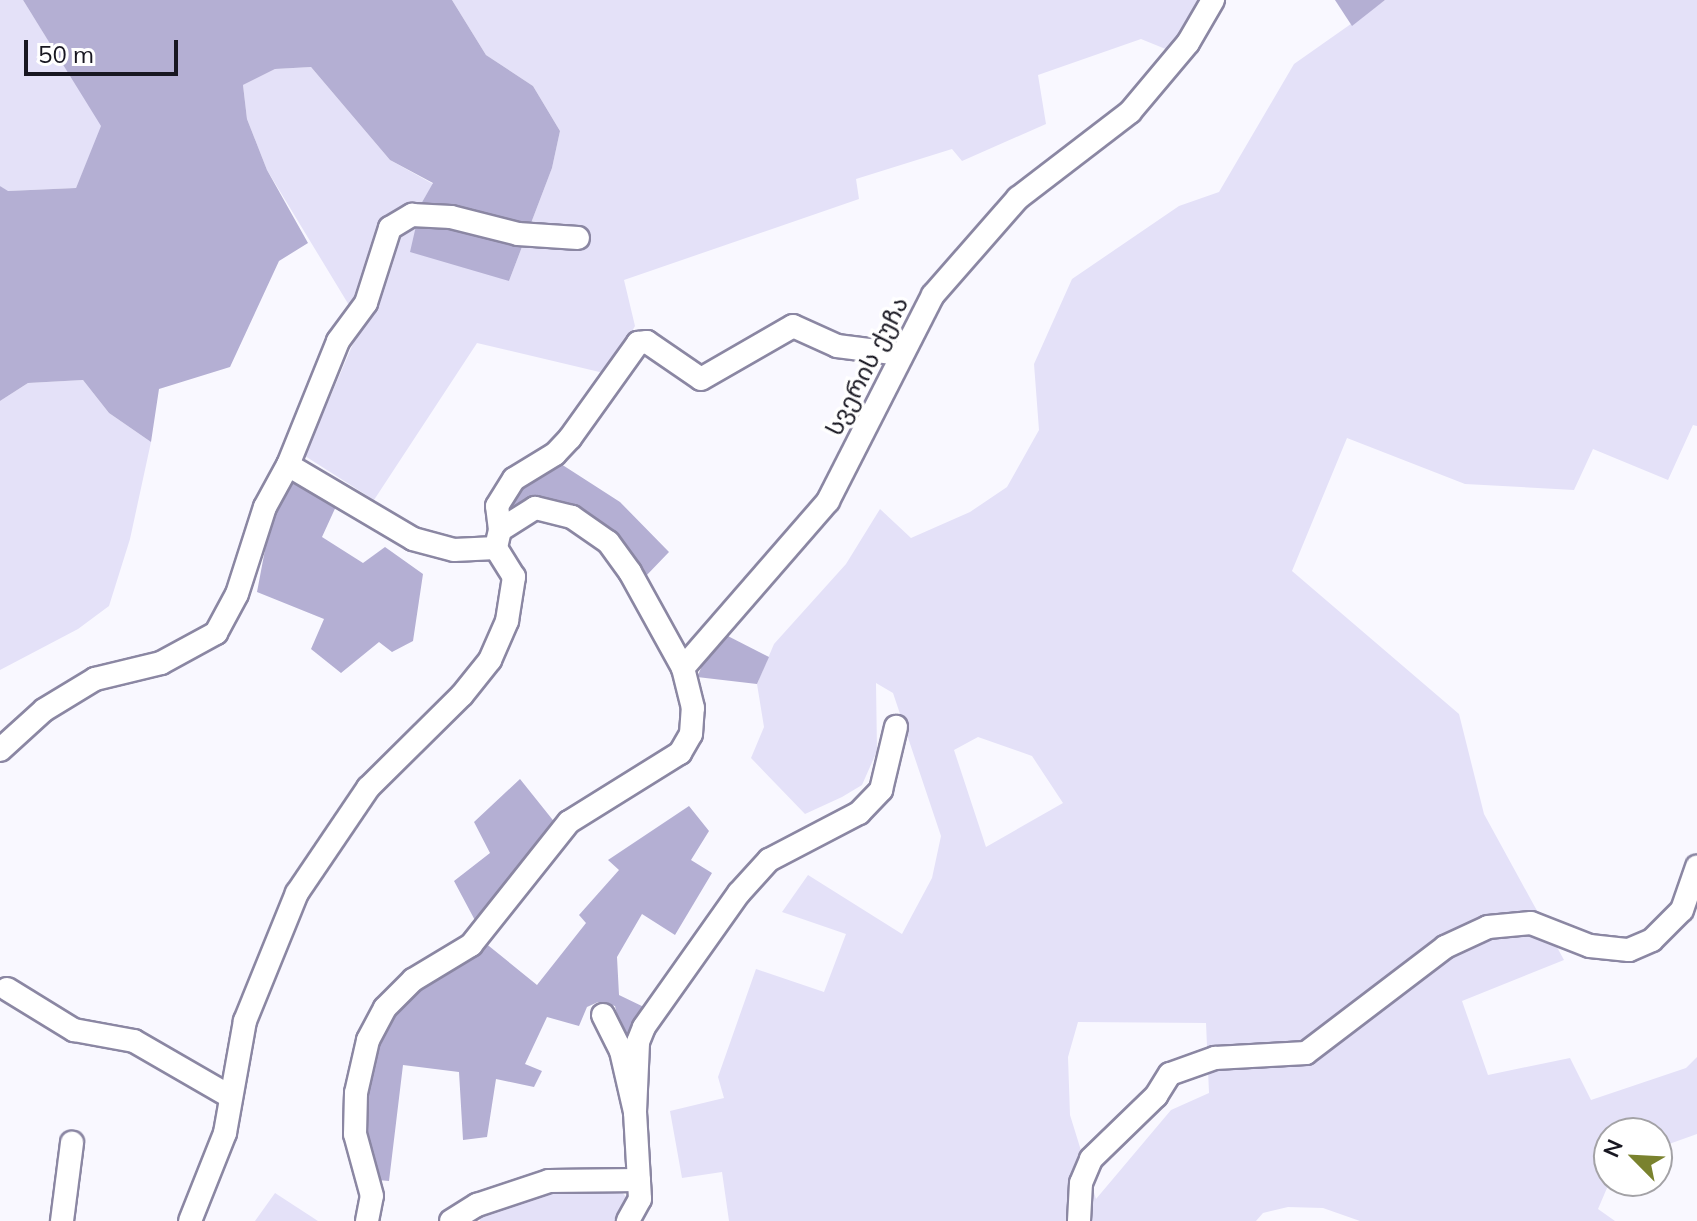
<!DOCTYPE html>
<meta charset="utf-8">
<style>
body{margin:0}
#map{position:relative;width:1697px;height:1221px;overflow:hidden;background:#f9f8ff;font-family:Mulish,"Noto Sans Georgian",sans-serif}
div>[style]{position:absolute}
.green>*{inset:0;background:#e4e1f8}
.forest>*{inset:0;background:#b4afd3}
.roads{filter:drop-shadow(2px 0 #8b87a3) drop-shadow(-2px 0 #8b87a3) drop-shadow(0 2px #8b87a3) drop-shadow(0 -2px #8b87a3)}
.street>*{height:22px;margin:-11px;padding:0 11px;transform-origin:11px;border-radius:11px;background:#fff}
span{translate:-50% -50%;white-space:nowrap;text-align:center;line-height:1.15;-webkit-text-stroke:7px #fff;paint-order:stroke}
.street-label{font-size:24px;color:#181721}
.north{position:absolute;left:1593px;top:1117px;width:80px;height:80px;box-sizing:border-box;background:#fff;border:2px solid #a3a2a6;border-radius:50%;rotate:294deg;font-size:22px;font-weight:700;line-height:32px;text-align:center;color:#181721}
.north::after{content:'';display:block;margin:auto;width:28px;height:36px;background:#7a822e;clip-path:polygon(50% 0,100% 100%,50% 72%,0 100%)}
.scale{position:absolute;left:24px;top:40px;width:154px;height:36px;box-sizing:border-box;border:4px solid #181721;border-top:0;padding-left:10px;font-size:24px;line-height:28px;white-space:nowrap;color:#181721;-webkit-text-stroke:6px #fff;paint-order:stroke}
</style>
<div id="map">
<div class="green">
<i style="clip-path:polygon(0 0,23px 0,102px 126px,76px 188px,7px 191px,0 186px)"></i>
<i style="clip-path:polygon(452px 0,1200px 0,1168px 50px,1141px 39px,1038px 75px,1046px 124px,962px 161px,952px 149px,856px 179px,859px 199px,624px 280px,635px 326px,608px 374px,477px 343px,374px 500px,305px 456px,361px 325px,267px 170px,247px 119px,243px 85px,275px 69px,311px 67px,390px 160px,433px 184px,421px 204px,418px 232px,509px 281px,552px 168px,560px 131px,533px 86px,486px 55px)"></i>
<i style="clip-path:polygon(evenodd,1385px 0,1697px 0,1697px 426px,1693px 425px,1668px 480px,1593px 449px,1574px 490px,1465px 484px,1347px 438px,1292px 571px,1459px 714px,1484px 814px,1564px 960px,1462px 1001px,1488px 1075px,1570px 1058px,1591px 1100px,1686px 1068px,1697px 1057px,1697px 1134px,1669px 1144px,1659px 1164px,1657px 1133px,1609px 1133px,1610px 1181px,1598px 1209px,1615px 1221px,1360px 1221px,1323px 1208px,1288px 1207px,1263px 1213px,1256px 1221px,729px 1221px,722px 1172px,682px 1178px,670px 1111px,724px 1098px,718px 1077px,756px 969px,824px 992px,846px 934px,782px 912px,808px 875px,902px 934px,932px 878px,941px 836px,893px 693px,876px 683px,877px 751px,862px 785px,842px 797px,805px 814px,751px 758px,764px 727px,757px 684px,774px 644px,846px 564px,880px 509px,911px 538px,970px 512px,1007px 487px,1039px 430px,1034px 364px,1072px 279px,1179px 206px,1219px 192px,1294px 64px,1385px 0,978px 737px,1032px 756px,1063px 803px,986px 847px,954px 750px,978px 737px,1385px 0,1078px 1022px,1206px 1023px,1209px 1093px,1171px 1110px,1096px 1199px,1070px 1115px,1068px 1057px,1078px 1022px)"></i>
<i style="clip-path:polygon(83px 380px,109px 413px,151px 442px,130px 539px,109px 606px,78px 629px,0 670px,0 401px,28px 383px)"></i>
<i style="clip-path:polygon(617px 1187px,631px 1202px,619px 1221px,480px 1221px,480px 1212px,545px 1188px)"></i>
<i style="clip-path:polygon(275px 1193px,318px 1221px,255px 1221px)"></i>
</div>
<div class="forest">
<i style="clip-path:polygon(23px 0,452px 0,486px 55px,533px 86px,560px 131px,552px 168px,509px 281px,410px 252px,421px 204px,433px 183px,390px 160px,311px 67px,275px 69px,243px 85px,247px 119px,267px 170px,308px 243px,279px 261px,230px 367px,159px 389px,151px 442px,109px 413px,83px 380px,28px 383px,0 401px,0 186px,8px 191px,76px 188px,101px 126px)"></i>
<i style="clip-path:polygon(1335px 0,1385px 0,1352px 26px)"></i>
<i style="clip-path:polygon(561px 464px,620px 502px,669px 552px,644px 578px,543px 502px,518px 504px,503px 516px,512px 492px,535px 471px)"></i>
<i style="clip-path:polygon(303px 482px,338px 502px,322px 537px,363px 563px,385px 547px,423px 574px,413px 641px,392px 652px,379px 642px,341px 673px,311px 649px,324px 619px,257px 592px,275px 497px,287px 483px)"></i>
<i style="clip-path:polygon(718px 631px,769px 657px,757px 684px,697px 677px)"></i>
<i style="clip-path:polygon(520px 779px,556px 824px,478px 926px,454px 881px,490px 853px,474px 822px)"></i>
<i style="clip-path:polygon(689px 806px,709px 831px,691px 860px,712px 873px,675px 935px,642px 914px,617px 957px,619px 995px,648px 1009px,633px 1083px,615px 1006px,598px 1002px,587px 1007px,579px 1026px,547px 1017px,525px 1064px,542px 1071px,534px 1087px,496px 1079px,487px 1137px,463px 1140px,459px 1072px,403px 1065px,389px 1181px,378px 1180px,361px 1097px,372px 1057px,407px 995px,484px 942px,537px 985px,586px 923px,579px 915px,619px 870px,608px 860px)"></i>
</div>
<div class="roads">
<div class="street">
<i style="left:288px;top:465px;width:145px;rotate:30.6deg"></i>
<i style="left:413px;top:539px;width:42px;rotate:15deg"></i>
<i style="left:454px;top:550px;width:42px;rotate:-2.7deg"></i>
<i style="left:500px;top:530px;width:24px;rotate:-97deg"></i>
<i style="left:497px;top:506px;width:32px;rotate:-58deg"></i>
<i style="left:514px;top:479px;width:48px;rotate:-31.4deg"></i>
<i style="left:555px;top:454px;width:22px;rotate:-47deg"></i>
<i style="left:570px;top:438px;width:117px;rotate:-54.4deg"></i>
<i style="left:638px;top:343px;width:9px;rotate:-6deg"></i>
<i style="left:647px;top:342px;width:65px;rotate:34.4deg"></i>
<i style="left:701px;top:379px;width:106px;rotate:-29.9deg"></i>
<i style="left:793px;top:326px;width:48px;rotate:24.4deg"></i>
<i style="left:837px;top:346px;width:64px;rotate:7.2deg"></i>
<i style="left:683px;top:668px;width:221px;rotate:-49deg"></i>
<i style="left:828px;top:501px;width:231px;rotate:-63deg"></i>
<i style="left:933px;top:295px;width:129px;rotate:-48.8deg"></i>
<i style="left:1018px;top:198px;width:141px;rotate:-37.5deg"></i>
<i style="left:1130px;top:112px;width:90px;rotate:-50deg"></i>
<i style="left:1188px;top:43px;width:50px;rotate:-59.8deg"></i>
<i style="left:0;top:750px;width:59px;rotate:-42.3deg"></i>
<i style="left:44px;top:710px;width:60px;rotate:-31.3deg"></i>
<i style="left:95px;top:679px;width:68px;rotate:-13.6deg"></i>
<i style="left:161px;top:663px;width:63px;rotate:-28.6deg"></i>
<i style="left:216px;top:633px;width:44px;rotate:-61.7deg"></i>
<i style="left:237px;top:594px;width:91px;rotate:-72.2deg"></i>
<i style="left:265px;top:507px;width:48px;rotate:-61.3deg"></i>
<i style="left:288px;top:465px;width:134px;rotate:-68deg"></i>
<i style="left:338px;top:341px;width:47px;rotate:-53.6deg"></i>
<i style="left:366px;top:303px;width:79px;rotate:-72.3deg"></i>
<i style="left:390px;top:228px;width:26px;rotate:-31deg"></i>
<i style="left:412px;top:215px;width:39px;rotate:3deg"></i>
<i style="left:451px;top:217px;width:69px;rotate:14.2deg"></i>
<i style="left:518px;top:234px;width:60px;rotate:3.8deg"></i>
<i style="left:7px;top:989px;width:79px;rotate:31.5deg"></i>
<i style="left:74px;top:1030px;width:61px;rotate:10.4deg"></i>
<i style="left:134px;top:1041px;width:112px;rotate:30deg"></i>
<i style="left:603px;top:1015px;width:40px;rotate:63.4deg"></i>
<i style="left:621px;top:1051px;width:63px;rotate:77.1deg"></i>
<i style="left:635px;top:1112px;width:87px;rotate:86.7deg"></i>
<i style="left:640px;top:1199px;width:25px;rotate:119deg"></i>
<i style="left:635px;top:1112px;width:70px;rotate:-87.5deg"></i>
<i style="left:638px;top:1042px;width:16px;rotate:-68deg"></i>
<i style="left:644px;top:1027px;width:164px;rotate:-54.7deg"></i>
<i style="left:739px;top:893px;width:45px;rotate:-47.7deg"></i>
<i style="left:769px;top:860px;width:102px;rotate:-27.6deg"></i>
<i style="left:859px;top:813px;width:32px;rotate:-46deg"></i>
<i style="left:881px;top:790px;width:65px;rotate:-76.6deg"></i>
<i style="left:62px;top:1221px;width:79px;rotate:-82.7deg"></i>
<i style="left:190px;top:1221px;width:95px;rotate:-68.3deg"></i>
<i style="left:225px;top:1133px;width:114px;rotate:-79.9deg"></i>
<i style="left:245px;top:1021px;width:138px;rotate:-67.9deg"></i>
<i style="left:297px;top:893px;width:127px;rotate:-55.9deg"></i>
<i style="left:368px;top:788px;width:132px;rotate:-44.7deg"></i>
<i style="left:462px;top:695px;width:45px;rotate:-51.3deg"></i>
<i style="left:490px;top:660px;width:43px;rotate:-66.4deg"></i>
<i style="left:507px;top:621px;width:45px;rotate:-81deg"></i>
<i style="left:514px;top:577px;width:34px;rotate:-122deg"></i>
<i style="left:367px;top:1221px;width:25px;rotate:-79deg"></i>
<i style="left:372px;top:1196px;width:64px;rotate:-105.3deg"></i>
<i style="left:355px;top:1134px;width:41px;rotate:-88.6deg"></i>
<i style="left:356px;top:1093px;width:54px;rotate:-77.2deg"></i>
<i style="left:368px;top:1040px;width:36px;rotate:-62deg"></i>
<i style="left:385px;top:1008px;width:40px;rotate:-45deg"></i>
<i style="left:413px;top:980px;width:68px;rotate:-31.1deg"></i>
<i style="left:471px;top:945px;width:157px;rotate:-51.5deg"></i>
<i style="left:569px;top:822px;width:131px;rotate:-31.9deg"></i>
<i style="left:680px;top:753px;width:22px;rotate:-60deg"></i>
<i style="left:691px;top:734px;width:26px;rotate:-86deg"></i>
<i style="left:693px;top:708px;width:41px;rotate:-104deg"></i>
<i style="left:683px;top:668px;width:110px;rotate:-118.9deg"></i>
<i style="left:630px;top:572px;width:37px;rotate:-126deg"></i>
<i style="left:608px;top:542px;width:44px;rotate:-145.2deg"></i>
<i style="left:572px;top:517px;width:38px;rotate:-166deg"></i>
<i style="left:535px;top:508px;width:41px;rotate:147.8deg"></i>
<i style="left:500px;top:530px;width:18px;rotate:103deg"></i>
<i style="left:451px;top:1221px;width:31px;rotate:-32deg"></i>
<i style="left:477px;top:1205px;width:76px;rotate:-18.4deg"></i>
<i style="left:549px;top:1181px;width:90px;rotate:-0.6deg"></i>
<i style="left:1079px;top:1221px;width:38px;rotate:-87deg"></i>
<i style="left:1081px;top:1183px;width:26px;rotate:-67deg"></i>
<i style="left:1091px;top:1159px;width:91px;rotate:-44.1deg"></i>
<i style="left:1156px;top:1096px;width:26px;rotate:-58deg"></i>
<i style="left:1170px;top:1074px;width:48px;rotate:-19.6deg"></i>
<i style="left:1215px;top:1058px;width:91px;rotate:-3.1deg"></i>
<i style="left:1306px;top:1053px;width:175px;rotate:-37.3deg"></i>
<i style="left:1445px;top:947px;width:47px;rotate:-24.9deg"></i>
<i style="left:1488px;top:927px;width:43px;rotate:-5.3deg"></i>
<i style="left:1531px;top:923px;width:63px;rotate:21.3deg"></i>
<i style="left:1590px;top:946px;width:39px;rotate:6deg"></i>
<i style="left:1629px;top:950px;width:25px;rotate:-23deg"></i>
<i style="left:1652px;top:940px;width:42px;rotate:-45deg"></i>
<i style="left:1682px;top:910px;width:46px;rotate:-70.8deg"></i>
</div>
</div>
<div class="street-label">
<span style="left:867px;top:366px;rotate:-63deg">სვერის ქუჩა</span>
</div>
<div class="north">N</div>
<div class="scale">50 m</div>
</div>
